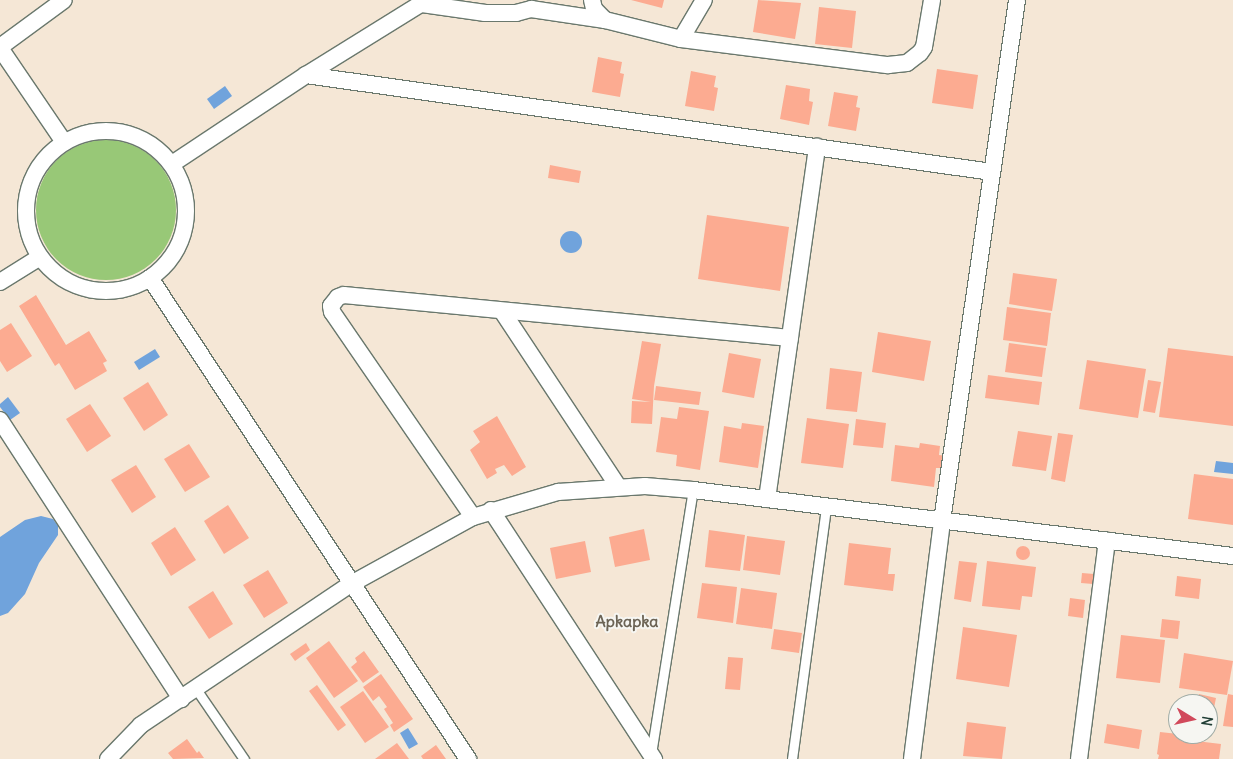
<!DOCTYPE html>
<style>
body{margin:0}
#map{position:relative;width:1233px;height:759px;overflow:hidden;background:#f5e7d6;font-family:Delius,sans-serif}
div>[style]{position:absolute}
.green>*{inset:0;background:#98c877}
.round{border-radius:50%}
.water>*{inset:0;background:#70a3dc}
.building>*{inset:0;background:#fcab91}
.roads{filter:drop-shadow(1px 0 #6a786d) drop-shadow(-1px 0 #6a786d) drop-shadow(0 1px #6a786d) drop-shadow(0 -1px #6a786d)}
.lane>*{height:9px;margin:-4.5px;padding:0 4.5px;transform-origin:4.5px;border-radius:4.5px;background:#fff}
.street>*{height:16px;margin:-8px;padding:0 8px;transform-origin:8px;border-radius:8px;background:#fff}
.street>.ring{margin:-8px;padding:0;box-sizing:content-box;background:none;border:16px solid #fff;border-radius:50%}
span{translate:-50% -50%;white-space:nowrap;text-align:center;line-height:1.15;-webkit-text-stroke:4px #f6f6f2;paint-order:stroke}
.neighbourhood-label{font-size:16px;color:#6c6455;font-weight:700}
.north{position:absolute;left:1168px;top:694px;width:50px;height:50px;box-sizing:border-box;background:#f6f6f2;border:1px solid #a0aca6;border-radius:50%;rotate:99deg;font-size:14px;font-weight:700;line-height:20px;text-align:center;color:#1f3d34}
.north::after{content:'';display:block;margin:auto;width:18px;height:22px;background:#d1495b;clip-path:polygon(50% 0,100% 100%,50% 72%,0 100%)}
</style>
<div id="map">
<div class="green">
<i class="round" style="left:36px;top:140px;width:140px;height:140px"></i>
</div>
<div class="water">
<i style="clip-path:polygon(225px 86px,232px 96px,214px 109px,207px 99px)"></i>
<i class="round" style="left:560px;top:231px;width:22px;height:22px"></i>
<i style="clip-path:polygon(155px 349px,160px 357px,139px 370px,134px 362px)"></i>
<i style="clip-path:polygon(8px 397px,20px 413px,10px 420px,0 407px,0 404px)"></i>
<i style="clip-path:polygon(1216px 461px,1233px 463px,1233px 474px,1214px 472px)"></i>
<i style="clip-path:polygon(41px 516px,53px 519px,58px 526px,58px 535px,39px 563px,25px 594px,8px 613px,0 616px,0 537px,25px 520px)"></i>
<i style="clip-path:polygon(408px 728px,418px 744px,409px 749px,400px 733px)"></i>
</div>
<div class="building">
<i style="clip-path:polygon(631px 0,664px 0,662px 8px)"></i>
<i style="clip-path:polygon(758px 0,801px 3px,795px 39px,753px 32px)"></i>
<i style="clip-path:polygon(819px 7px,856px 11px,852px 48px,815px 44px)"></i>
<i style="clip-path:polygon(598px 57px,622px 62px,620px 73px,624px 74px,620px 97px,592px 92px)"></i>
<i style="clip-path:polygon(937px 69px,978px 75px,973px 109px,932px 103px)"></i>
<i style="clip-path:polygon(691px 71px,716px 76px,714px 87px,718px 88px,714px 111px,685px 106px)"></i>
<i style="clip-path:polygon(786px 85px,810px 89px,809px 101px,813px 102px,809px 125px,780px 119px)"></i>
<i style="clip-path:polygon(834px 92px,858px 96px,856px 107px,860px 108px,856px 131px,828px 126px)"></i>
<i style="clip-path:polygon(550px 165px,581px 171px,579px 183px,548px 178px)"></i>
<i style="clip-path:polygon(707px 215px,789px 227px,780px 291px,698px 279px)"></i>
<i style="clip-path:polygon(1013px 273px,1057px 279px,1052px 311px,1009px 304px)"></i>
<i style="clip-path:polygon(36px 295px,66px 345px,89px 331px,107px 361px,103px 363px,107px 371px,75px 390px,59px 363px,55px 366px,19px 306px)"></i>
<i style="clip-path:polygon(1007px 307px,1051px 313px,1047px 346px,1003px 340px)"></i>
<i style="clip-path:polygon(11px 323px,32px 356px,7px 372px,0 361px,0 330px)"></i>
<i style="clip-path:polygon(878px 332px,931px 341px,924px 381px,872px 372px)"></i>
<i style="clip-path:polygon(642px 341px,661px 344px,654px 386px,652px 424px,631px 423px,632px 401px,651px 402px,632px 399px)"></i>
<i style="clip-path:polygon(1009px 343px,1046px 348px,1042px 377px,1005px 372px)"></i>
<i style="clip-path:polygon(1168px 348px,1233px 356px,1233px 426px,1159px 417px)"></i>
<i style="clip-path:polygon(729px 353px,761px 359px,754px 398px,722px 392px)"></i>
<i style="clip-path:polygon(1087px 360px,1146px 369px,1138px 418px,1079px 409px)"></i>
<i style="clip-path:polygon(830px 368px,862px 372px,857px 412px,826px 409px)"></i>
<i style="clip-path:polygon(988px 375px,1042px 382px,1039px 405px,985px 398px)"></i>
<i style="clip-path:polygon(1148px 380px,1161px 382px,1155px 413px,1143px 411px)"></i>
<i style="clip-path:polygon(148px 382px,168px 415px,144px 431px,123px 398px)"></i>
<i style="clip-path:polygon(656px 386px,701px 392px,699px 405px,654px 400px)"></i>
<i style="clip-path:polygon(90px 404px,111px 436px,87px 452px,66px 419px)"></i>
<i style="clip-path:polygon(679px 407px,709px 411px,700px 470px,676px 466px,677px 455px,656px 452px,661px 417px,677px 419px)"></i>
<i style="clip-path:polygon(497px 416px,526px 467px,512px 476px,504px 465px,495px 469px,497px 473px,487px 479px,470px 450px,480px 442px,473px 431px)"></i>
<i style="clip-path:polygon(807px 418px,849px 424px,843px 468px,801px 463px)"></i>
<i style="clip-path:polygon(856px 419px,886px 423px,883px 448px,853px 445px)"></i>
<i style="clip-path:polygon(742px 423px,764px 426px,758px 468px,719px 462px,724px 426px,741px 429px)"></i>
<i style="clip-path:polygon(1018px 431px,1052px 436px,1046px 471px,1012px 466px)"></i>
<i style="clip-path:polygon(1058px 433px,1073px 435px,1065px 482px,1051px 479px)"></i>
<i style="clip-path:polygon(920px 443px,940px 446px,939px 455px,947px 456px,945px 468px,936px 468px,934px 487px,891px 481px,895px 445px,919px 448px)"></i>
<i style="clip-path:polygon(189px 444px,210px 477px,185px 492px,164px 459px)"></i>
<i style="clip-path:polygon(136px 465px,156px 497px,132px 513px,111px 480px)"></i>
<i style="clip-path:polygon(1194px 474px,1233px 479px,1233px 525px,1188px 519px)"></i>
<i style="clip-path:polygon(228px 505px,249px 538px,224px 554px,204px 521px)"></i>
<i style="clip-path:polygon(175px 527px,196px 560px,171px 576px,151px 543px)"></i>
<i style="clip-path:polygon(644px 529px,650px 560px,615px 567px,609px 537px)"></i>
<i style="clip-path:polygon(709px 530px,745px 535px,740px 571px,705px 567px)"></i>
<i style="clip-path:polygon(747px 536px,785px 541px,780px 575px,743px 570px)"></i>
<i style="clip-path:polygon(585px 541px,591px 572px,556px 579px,550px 548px)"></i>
<i style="clip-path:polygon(849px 543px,891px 548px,888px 574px,895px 574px,893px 591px,844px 585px)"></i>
<i class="round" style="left:1016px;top:546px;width:14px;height:14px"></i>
<i style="clip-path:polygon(959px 561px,977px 563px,971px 602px,954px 599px)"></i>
<i style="clip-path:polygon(987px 561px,1036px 567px,1032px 597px,1022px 596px,1020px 610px,982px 606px)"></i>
<i style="clip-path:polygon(268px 570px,288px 603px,264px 618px,243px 585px)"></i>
<i style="clip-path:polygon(1082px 573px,1094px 574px,1093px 584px,1081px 583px)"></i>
<i style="clip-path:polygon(1177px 576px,1201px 579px,1199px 599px,1175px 596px)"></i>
<i style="clip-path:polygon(702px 583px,737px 587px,733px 623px,697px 618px)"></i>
<i style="clip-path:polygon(741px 588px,777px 593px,772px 629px,736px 624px)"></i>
<i style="clip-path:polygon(213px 591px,233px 624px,209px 639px,188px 607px)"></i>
<i style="clip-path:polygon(1070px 598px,1085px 600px,1083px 618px,1068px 616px)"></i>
<i style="clip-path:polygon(1162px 619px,1180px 621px,1178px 639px,1160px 637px)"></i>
<i style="clip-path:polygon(963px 627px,1017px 635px,1009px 687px,956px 679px)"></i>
<i style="clip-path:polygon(774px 629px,802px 633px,799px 653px,771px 649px)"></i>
<i style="clip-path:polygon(1121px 635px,1165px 640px,1160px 683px,1116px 678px)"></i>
<i style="clip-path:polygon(329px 641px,358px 681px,334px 698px,306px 658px)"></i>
<i style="clip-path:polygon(306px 643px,310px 650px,295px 661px,290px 654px)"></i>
<i style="clip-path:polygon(364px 651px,379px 672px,363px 683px,351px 667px,357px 662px,355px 658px)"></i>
<i style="clip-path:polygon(1184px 653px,1233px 661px,1227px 695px,1179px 688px)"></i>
<i style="clip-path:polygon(728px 657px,743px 658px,740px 690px,725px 689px)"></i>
<i style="clip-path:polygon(381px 674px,413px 719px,394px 732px,390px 725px,393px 723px,384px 709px,387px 707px,379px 696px,373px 701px,363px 687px)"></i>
<i style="clip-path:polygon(317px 685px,346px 725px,338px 731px,309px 691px)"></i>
<i style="clip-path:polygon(363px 691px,389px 727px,365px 743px,340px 707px)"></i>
<i style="clip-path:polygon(1199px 694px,1216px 698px,1213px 713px,1208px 712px,1208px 704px,1197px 704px)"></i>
<i style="clip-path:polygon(1228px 694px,1233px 695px,1233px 727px,1223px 726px)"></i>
<i style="clip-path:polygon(967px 722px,1006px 727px,1002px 759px,963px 756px)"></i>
<i style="clip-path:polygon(1107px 724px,1142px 730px,1139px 749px,1104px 743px)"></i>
<i style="clip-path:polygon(1160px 732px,1196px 736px,1196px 741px,1221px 744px,1219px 759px,1158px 759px,1159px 755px,1157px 754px)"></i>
<i style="clip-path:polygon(187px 739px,197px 753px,199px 751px,204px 758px,173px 759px,168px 753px)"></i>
<i style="clip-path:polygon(397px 743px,409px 759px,375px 759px)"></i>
<i style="clip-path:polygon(436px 745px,446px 759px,423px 759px,421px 756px)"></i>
</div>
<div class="roads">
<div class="lane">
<i style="left:196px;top:689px;width:85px;rotate:55.6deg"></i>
<i style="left:651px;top:754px;width:267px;rotate:-81deg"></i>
<i style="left:792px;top:759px;width:255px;rotate:-82.3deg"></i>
</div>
<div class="street">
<i style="left:592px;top:0;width:9px;rotate:77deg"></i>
<i style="left:594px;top:9px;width:16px;rotate:45deg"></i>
<i style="left:422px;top:4px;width:64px;rotate:8.1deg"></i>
<i style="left:485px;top:13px;width:31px"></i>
<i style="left:516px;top:13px;width:16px;rotate:-15deg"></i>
<i style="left:531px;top:9px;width:75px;rotate:8.5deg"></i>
<i style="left:605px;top:20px;width:78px;rotate:14deg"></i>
<i style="left:681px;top:39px;width:209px;rotate:7.2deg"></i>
<i style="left:888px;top:65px;width:19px;rotate:-6deg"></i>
<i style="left:907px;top:63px;width:16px;rotate:-38deg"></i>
<i style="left:920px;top:53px;width:7px;rotate:-56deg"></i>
<i style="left:924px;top:47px;width:48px;rotate:-80.3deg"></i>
<i style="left:681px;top:39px;width:45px;rotate:-59.5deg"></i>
<i style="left:0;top:47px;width:79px;rotate:-36.3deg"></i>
<i style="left:0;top:48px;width:114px;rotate:55.8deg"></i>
<i style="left:306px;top:75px;width:693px;rotate:8.05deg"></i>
<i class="ring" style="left:26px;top:131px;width:144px;height:144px"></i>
<i style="left:172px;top:164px;width:161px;rotate:-33.6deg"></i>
<i style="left:306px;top:75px;width:142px;rotate:-31.8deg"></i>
<i style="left:150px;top:278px;width:577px;rotate:56.53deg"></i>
<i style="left:0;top:282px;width:47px;rotate:-32deg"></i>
<i style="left:502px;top:311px;width:210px;rotate:56.5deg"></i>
<i style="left:0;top:420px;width:333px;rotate:57deg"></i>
<i style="left:767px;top:499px;width:356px;rotate:-81.9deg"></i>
<i style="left:491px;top:510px;width:298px;rotate:56.8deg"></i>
<i style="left:473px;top:517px;width:249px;rotate:-124.5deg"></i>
<i style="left:332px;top:312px;width:6px;rotate:-99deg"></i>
<i style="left:331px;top:306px;width:11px;rotate:-52deg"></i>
<i style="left:338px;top:297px;width:6px;rotate:-18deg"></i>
<i style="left:344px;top:295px;width:448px;rotate:5.5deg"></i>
<i style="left:108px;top:759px;width:47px;rotate:-45.9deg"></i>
<i style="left:141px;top:725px;width:253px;rotate:-33.9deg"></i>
<i style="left:351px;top:584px;width:139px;rotate:-28.8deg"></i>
<i style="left:473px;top:517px;width:89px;rotate:-16.4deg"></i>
<i style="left:558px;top:492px;width:87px;rotate:-3.9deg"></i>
<i style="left:645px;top:486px;width:48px;rotate:4.8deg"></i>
<i style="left:693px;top:490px;width:544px;rotate:6.97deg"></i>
<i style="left:912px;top:759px;width:240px;rotate:-82.8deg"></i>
<i style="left:942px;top:521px;width:526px;rotate:-81.81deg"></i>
<i style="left:1079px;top:759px;width:220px;rotate:-82.7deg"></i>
</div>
</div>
<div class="neighbourhood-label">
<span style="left:627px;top:621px">Apkapka</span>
</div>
<div class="north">N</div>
</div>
